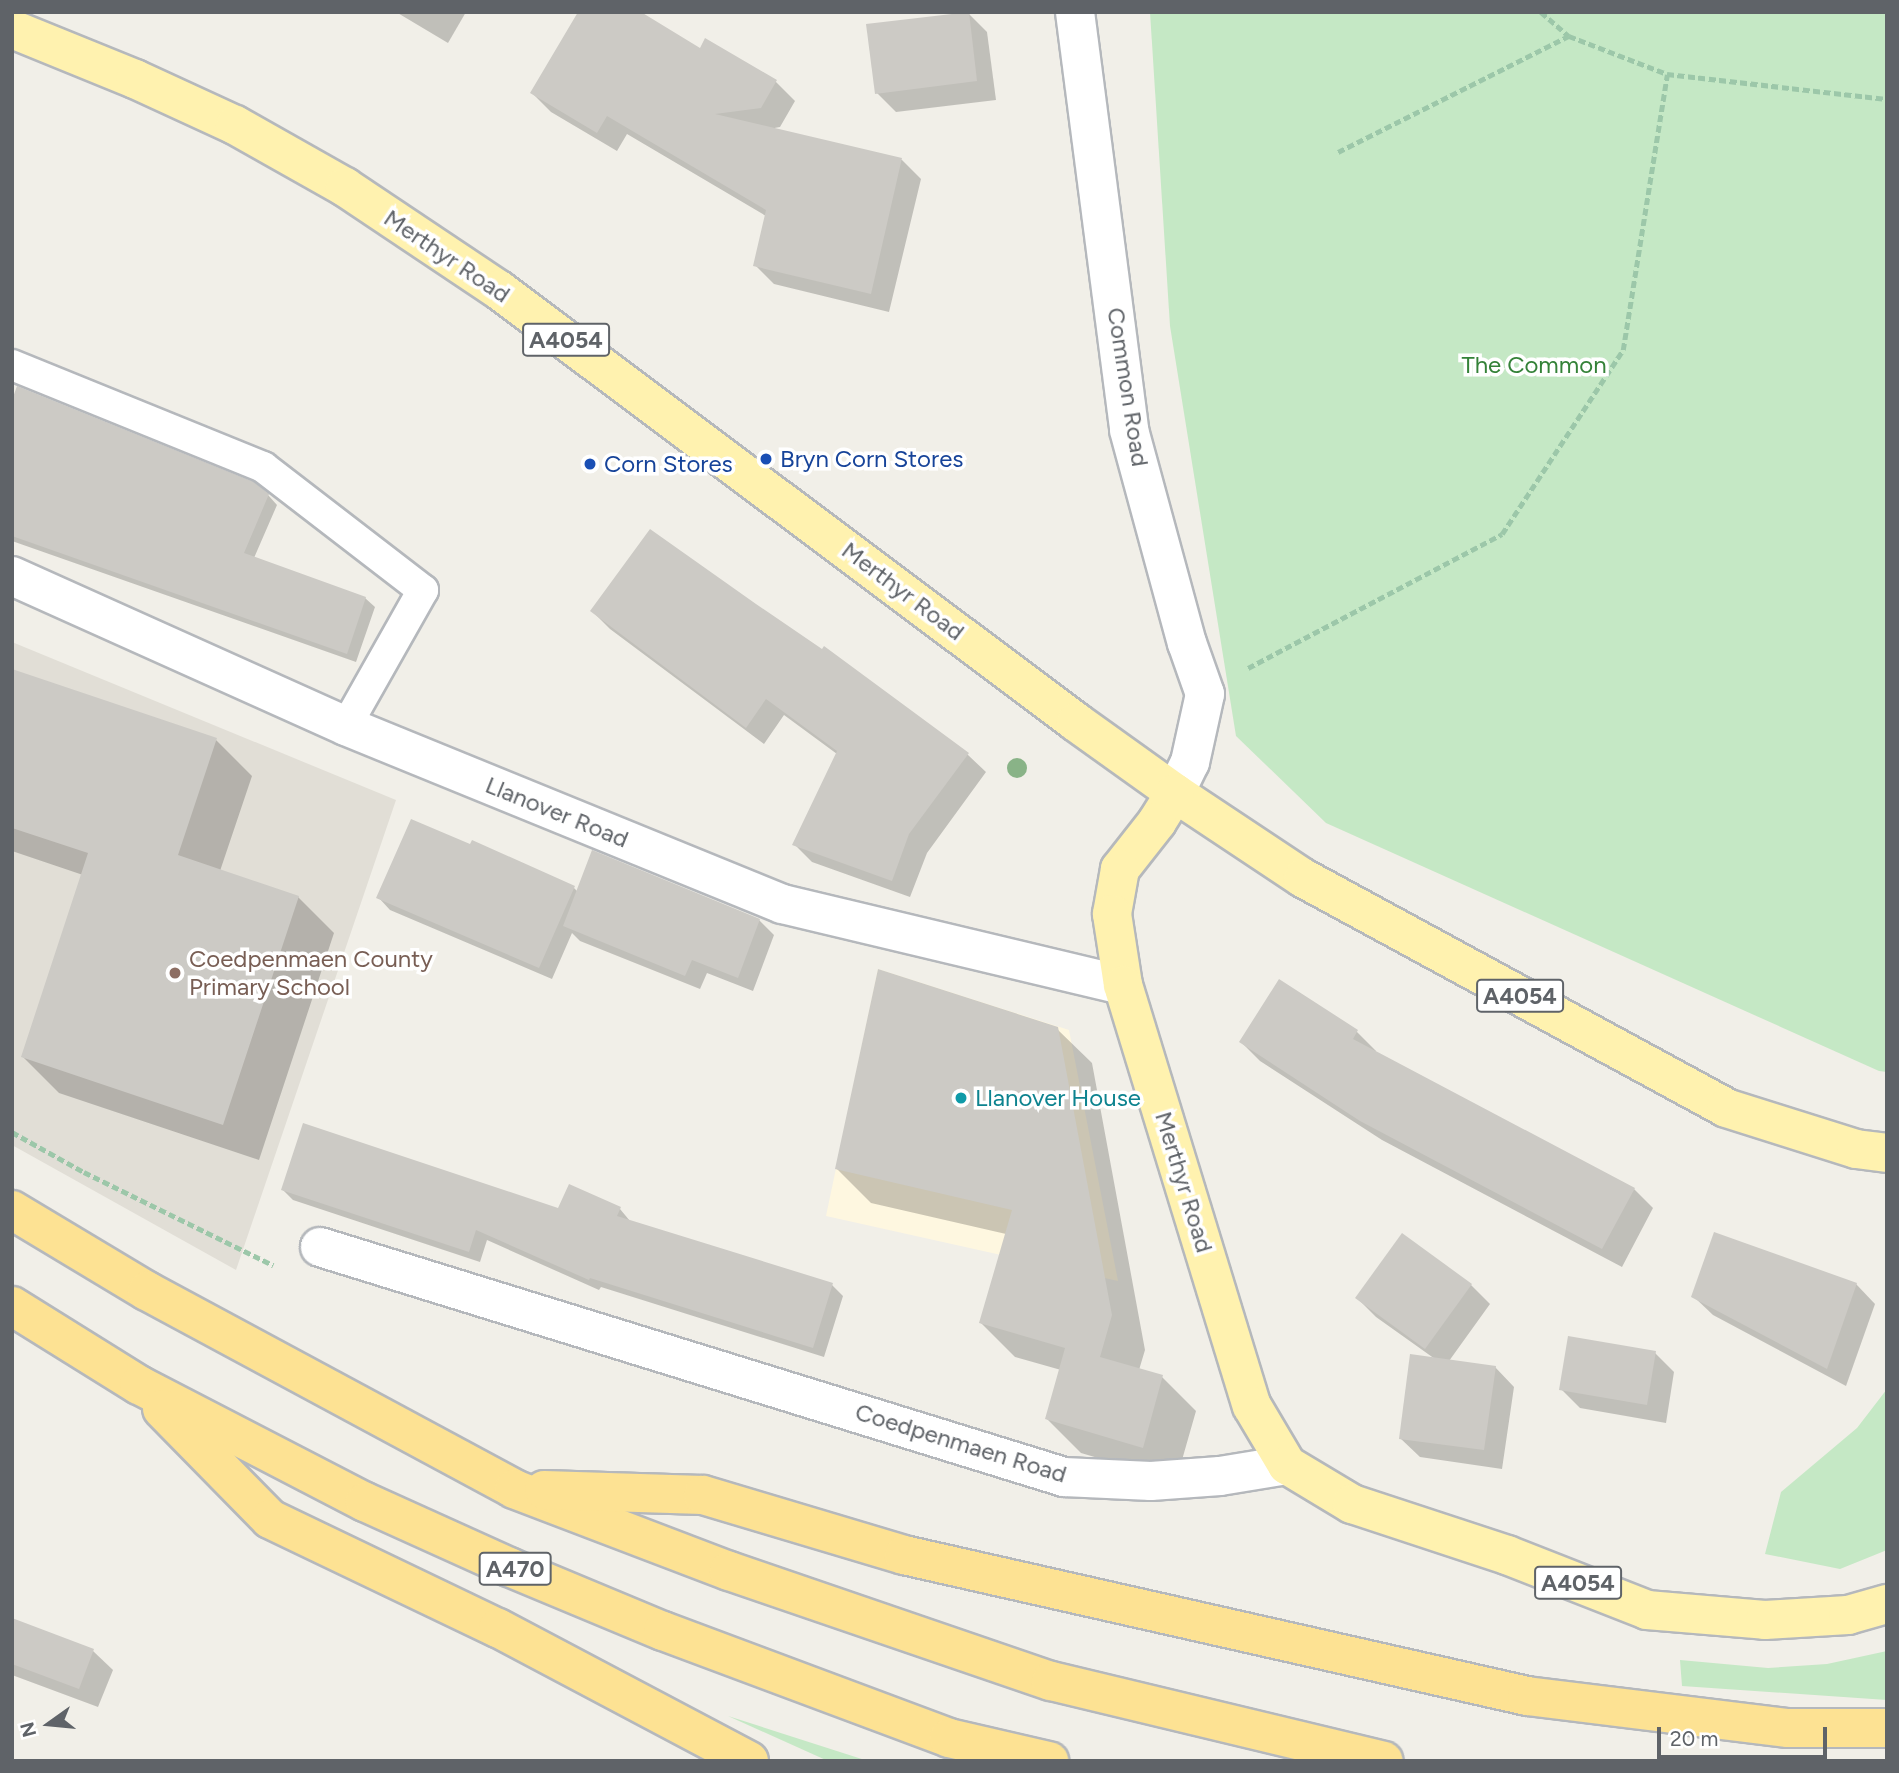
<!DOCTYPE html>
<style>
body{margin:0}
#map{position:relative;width:1899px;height:1773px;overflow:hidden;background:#f1efe8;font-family:Figtree,sans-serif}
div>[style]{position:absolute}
.commercial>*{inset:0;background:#fef7e0}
.education>*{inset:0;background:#e1ded6}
.green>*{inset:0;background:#c5e8c5}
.shadow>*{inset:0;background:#0003}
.building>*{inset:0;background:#cccac5}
.path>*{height:4.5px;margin-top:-2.25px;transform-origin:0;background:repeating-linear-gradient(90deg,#9cc7a9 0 7px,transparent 0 10.5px)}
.roads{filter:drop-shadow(2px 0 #b5b8bc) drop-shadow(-2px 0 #b5b8bc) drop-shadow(0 2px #b5b8bc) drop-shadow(0 -2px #b5b8bc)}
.lane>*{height:30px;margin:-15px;padding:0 15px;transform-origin:15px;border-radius:15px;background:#fff}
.street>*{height:38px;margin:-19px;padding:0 19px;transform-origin:19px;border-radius:19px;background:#fff}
.primary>*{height:38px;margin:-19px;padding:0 19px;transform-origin:19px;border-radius:19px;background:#fff2af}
.highway>*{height:38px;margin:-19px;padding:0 19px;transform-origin:19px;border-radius:19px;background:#fde293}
.trees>*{width:20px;height:20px;margin:-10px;border-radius:50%;background:#89b387}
.dots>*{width:19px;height:19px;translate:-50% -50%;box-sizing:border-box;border:4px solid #fff;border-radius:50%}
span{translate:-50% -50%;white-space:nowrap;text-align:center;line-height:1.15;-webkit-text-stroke:7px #fff;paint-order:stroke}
.shield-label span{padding:2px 5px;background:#fff;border:2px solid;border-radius:5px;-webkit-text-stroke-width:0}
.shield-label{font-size:23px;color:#5f6368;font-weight:700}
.street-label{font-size:24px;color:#5f6368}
.park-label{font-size:24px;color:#348238}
.transit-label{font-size:24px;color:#164399}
.left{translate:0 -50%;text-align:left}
.education-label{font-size:24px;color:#785e54}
.culture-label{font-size:24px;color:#0d838f}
.frame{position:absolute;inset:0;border:14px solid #5f6368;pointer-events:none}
.north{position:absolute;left:14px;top:1689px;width:70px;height:70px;-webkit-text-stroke:5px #fff;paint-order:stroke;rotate:255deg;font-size:19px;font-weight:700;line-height:28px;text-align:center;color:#5f6368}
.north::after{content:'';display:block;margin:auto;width:24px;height:32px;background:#5f6368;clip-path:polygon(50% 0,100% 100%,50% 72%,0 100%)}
.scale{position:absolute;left:1657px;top:1727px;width:170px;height:32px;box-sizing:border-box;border:4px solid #5f6368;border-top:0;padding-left:9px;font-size:21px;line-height:24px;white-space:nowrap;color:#5f6368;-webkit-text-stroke:5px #fff;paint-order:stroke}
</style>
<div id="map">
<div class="commercial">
<i style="clip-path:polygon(878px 969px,1069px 1030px,1118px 1281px,826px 1216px)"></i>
</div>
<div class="education">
<i style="clip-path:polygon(12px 642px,396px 800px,236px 1270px,12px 1145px)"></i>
</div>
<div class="green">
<i style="clip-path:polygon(1150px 12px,1887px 12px,1887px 1072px,1879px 1071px,1326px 823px,1236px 736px,1170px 326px)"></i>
<i style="clip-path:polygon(1887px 1389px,1887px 1550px,1840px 1569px,1765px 1554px,1781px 1492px,1857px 1428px)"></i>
<i style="clip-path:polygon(1887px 1651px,1887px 1700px,1682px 1686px,1680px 1660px,1768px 1668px,1827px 1664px)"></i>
<i style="clip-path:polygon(728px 1716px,868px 1761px,828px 1761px)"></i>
</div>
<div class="shadow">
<i style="clip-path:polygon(396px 12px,466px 12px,448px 43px)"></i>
<i style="clip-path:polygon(968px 13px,987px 32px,996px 100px,896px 112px,877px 93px)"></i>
<i style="clip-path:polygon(701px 50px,776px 82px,795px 101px,780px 127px,769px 129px,902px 160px,921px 179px,889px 312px,774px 284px,755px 265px,766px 216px,627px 134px,617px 151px,551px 112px,532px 93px)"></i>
<i style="clip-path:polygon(12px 404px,268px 495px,277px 505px,254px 558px,365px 598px,375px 607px,356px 662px,12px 541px)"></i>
<i style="clip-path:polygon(592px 611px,823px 651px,825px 648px,968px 755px,986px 772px,927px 853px,910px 897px,812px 862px,794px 844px,837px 754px,784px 715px,764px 744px,610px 629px)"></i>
<i style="clip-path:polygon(12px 671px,216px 740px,252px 776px,220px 871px,298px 897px,334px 933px,259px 1160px,59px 1093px,23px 1057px,83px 875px,12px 851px)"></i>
<i style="clip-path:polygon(574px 888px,578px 892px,759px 920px,774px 935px,753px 991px,707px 973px,700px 989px,580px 941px,572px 933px,552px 979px,390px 910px,378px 897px)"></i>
<i style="clip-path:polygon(1280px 981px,1357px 1032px,1376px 1051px,1375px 1053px,1634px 1189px,1653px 1208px,1622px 1267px,1382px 1140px,1260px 1061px,1241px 1042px)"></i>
<i style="clip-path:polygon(1057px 1029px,1092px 1063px,1145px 1350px,1139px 1370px,1162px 1377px,1196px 1411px,1176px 1481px,1081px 1453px,1047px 1419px,1061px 1370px,1015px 1357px,981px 1323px,1006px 1234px,871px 1203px,837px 1169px)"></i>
<i style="clip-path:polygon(283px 1190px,559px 1210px,620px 1209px,630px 1221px,832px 1285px,843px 1296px,824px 1357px,601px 1287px,599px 1290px,487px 1240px,480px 1262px,293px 1200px)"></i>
<i style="clip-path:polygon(1402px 1236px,1471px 1285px,1490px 1304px,1449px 1361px,1495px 1367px,1514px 1387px,1502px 1469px,1420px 1457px,1400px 1438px,1435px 1359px,1376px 1317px,1357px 1298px)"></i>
<i style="clip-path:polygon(1856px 1284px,1875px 1304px,1846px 1386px,1713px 1315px,1693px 1296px)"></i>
<i style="clip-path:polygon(1655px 1353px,1674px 1372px,1666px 1423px,1580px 1408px,1561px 1389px)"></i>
<i style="clip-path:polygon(12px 1620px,93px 1651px,113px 1670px,98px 1707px,12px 1675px)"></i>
</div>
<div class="building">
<i style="clip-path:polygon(578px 12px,641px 12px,700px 48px,705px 38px,777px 80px,761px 108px,715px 114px,902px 158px,871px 294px,753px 266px,766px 210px,607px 116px,597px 133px,530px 93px)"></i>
<i style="clip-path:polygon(969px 12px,977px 81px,875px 94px,866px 24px)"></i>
<i style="clip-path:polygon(17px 386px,254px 482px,269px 494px,244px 553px,366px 597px,347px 654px,12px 536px,12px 400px)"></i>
<i style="clip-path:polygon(650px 529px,756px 604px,822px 649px,824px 646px,969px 753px,909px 834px,892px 881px,792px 845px,837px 751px,766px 699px,746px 728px,590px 611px)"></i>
<i style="clip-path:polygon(12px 669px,217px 738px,178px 855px,299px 896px,223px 1125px,21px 1057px,88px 853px,12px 828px)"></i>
<i style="clip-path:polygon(411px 819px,470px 844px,472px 840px,575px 886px,539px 968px,376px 898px)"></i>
<i style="clip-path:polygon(592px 850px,760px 919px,738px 978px,692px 960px,685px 976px,563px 926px)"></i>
<i style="clip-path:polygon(878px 969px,1058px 1027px,1112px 1315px,1100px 1357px,1163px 1375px,1143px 1448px,1045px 1419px,1065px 1348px,979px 1323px,1012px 1210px,835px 1169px)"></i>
<i style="clip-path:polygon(1279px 979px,1358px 1030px,1353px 1039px,1635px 1188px,1602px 1249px,1360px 1121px,1239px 1042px)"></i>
<i style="clip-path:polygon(303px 1123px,558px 1208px,569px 1184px,621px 1207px,617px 1216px,833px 1283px,813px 1348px,590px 1278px,589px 1280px,476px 1230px,469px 1252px,281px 1190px)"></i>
<i style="clip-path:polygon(1714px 1232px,1857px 1283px,1827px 1369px,1691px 1297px)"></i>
<i style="clip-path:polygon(1402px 1233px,1472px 1284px,1425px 1349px,1355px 1298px)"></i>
<i style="clip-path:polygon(1568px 1336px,1656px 1351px,1647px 1405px,1559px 1390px)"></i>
<i style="clip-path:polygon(1410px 1354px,1496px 1366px,1484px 1450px,1399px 1439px)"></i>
<i style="clip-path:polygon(12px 1618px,94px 1649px,79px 1689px,12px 1664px)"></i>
</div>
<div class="path">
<i style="left:1541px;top:12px;width:37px;rotate:41deg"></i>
<i style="left:1569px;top:36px;width:105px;rotate:21.2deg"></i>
<i style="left:1667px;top:74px;width:221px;rotate:6.5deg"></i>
<i style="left:1338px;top:152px;width:258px;rotate:-26.7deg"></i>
<i style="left:1248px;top:668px;width:287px;rotate:-27.8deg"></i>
<i style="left:1502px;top:534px;width:220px;rotate:-56.7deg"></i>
<i style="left:1623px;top:350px;width:279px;rotate:-80.9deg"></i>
<i style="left:12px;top:1132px;width:82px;rotate:29.1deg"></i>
<i style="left:84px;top:1172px;width:211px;rotate:26.2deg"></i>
</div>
<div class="roads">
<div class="lane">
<i style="left:12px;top:365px;width:271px;rotate:22.1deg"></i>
<i style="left:263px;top:467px;width:202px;rotate:37.6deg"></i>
<i style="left:423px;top:590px;width:156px;rotate:119.5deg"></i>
</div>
<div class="street">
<i style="left:1075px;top:12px;width:421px;rotate:82.6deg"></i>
<i style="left:1129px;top:430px;width:221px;rotate:74.8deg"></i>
<i style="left:1187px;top:643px;width:54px;rotate:70.6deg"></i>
<i style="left:1205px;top:694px;width:70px;rotate:102.4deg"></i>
<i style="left:1190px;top:762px;width:34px;rotate:116deg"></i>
<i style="left:12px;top:576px;width:366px;rotate:24.2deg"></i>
<i style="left:346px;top:726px;width:471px;rotate:22.2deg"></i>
<i style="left:782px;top:904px;width:350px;rotate:13.4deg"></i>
<i style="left:320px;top:1247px;width:779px;rotate:17.18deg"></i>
<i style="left:1064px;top:1477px;width:87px;rotate:2.6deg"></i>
<i style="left:1151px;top:1481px;width:69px;rotate:-4.1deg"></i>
<i style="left:1220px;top:1476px;width:68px;rotate:-9.3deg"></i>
</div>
<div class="primary">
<i style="left:12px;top:29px;width:133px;rotate:22.1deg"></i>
<i style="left:135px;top:79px;width:110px;rotate:24.7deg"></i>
<i style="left:235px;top:125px;width:126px;rotate:29.4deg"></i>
<i style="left:345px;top:187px;width:185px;rotate:33.8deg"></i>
<i style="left:499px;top:290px;width:721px;rotate:36.82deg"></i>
<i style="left:1076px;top:722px;width:122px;rotate:35.6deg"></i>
<i style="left:1175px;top:793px;width:154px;rotate:33.6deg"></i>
<i style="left:1303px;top:878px;width:481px;rotate:28.5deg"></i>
<i style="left:1726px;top:1108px;width:136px;rotate:17.5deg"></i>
<i style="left:1856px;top:1149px;width:31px;rotate:7deg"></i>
<i style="left:1175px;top:793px;width:34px;rotate:122deg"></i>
<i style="left:1157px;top:822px;width:60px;rotate:128.2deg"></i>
<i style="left:1120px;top:869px;width:46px;rotate:100.1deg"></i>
<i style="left:1112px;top:914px;width:72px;rotate:81.2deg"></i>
<i style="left:1123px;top:985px;width:440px;rotate:73deg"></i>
<i style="left:1252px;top:1406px;width:69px;rotate:59.3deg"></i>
<i style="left:1287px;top:1465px;width:76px;rotate:31deg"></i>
<i style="left:1352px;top:1504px;width:163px;rotate:18.2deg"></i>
<i style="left:1507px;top:1555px;width:150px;rotate:21.4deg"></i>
<i style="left:1647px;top:1610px;width:118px;rotate:4.8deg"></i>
<i style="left:1765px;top:1620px;width:83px;rotate:-3.4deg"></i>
<i style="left:1848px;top:1615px;width:41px;rotate:-15.8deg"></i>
</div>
<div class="highway">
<i style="left:12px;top:1210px;width:157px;rotate:31deg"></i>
<i style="left:147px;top:1291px;width:417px;rotate:28.3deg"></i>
<i style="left:514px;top:1489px;width:230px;rotate:20.9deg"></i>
<i style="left:729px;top:1571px;width:340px;rotate:18.9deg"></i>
<i style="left:1051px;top:1681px;width:342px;rotate:13.5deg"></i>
<i style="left:12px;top:1306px;width:150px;rotate:31.9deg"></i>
<i style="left:139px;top:1385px;width:254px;rotate:27.4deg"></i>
<i style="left:365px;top:1502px;width:158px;rotate:24.3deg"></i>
<i style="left:509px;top:1567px;width:167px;rotate:22.6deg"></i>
<i style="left:663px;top:1631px;width:305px;rotate:20.5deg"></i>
<i style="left:949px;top:1738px;width:103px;rotate:13deg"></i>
<i style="left:162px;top:1409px;width:154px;rotate:45.5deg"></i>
<i style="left:270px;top:1519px;width:253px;rotate:25.6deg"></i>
<i style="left:498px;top:1628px;width:284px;rotate:27.9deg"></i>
<i style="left:544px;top:1490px;width:159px;rotate:1.8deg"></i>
<i style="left:703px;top:1495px;width:210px;rotate:16.6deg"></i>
<i style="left:904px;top:1555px;width:639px;rotate:12.75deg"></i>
<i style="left:1527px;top:1696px;width:263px;rotate:7deg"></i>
<i style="left:1788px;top:1728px;width:99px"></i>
</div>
</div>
<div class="trees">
<i style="left:1017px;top:768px"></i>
</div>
<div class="dots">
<i style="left:766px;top:459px;background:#1a4fb4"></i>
<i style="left:590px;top:464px;background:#1a4fb4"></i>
<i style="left:175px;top:973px;background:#8d6e63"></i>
<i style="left:961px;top:1098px;background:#0f9aa8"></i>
</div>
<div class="shield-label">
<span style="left:566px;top:340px">A4054</span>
<span style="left:1520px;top:996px">A4054</span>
<span style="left:515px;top:1569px">A470</span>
<span style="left:1578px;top:1583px">A4054</span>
</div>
<div class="street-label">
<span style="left:447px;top:256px;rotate:34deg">Merthyr Road</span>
<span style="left:1128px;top:387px;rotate:81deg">Common Road</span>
<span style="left:903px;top:591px;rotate:37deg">Merthyr Road</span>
<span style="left:557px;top:812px;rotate:22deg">Llanover Road</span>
<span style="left:1184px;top:1182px;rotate:73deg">Merthyr Road</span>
<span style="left:961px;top:1443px;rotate:17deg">Coedpenmaen Road</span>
</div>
<div class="park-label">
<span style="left:1534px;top:365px">The Common</span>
</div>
<div class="transit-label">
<span class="left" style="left:780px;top:459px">Bryn Corn Stores</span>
<span class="left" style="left:604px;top:464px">Corn Stores</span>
</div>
<div class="education-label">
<span class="left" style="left:189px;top:973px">Coedpenmaen County<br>Primary School</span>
</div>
<div class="culture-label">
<span class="left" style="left:975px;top:1098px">Llanover House</span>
</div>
<div class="frame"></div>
<div class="north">N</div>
<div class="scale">20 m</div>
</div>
